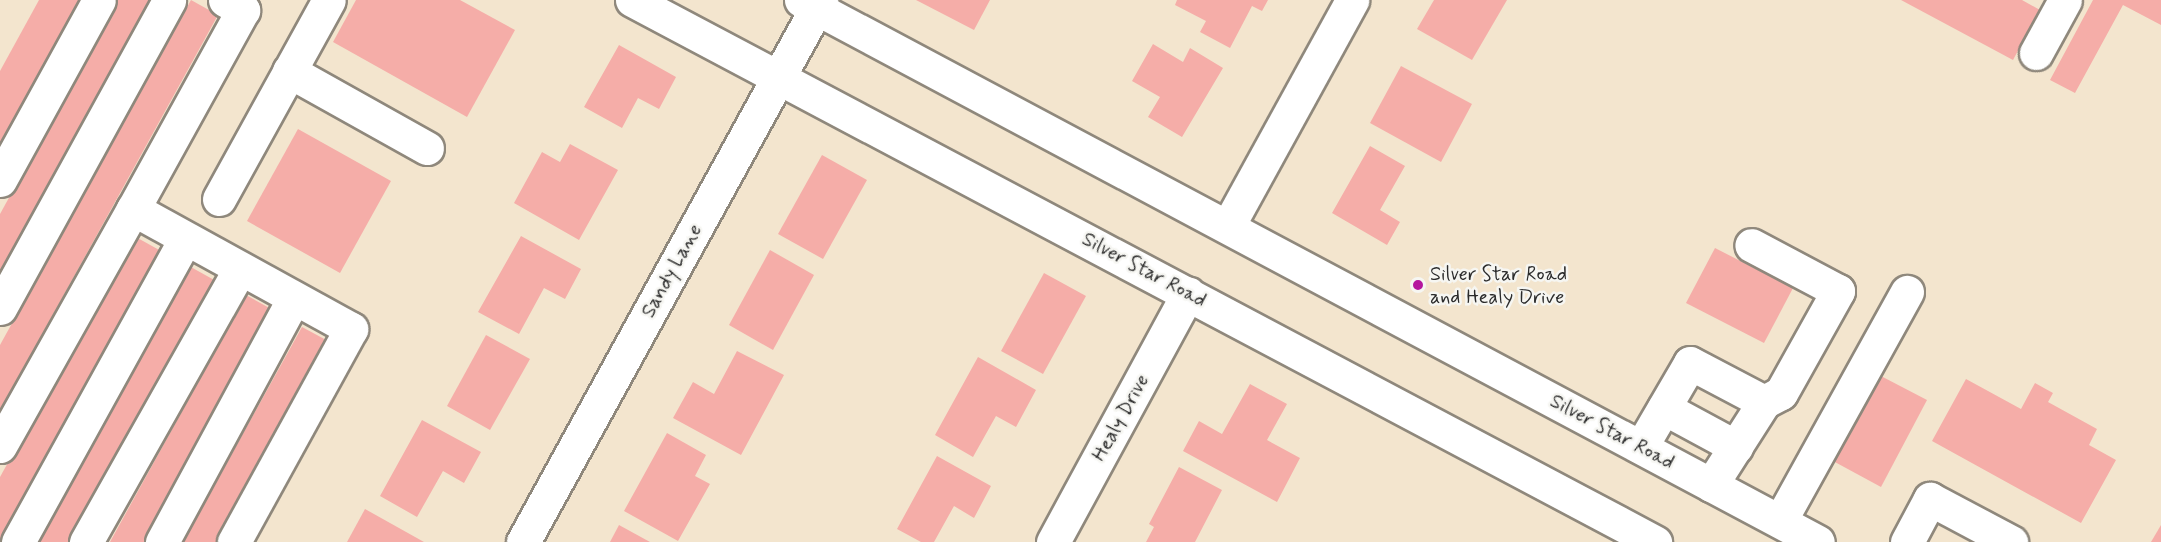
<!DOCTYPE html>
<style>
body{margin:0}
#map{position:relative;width:2161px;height:542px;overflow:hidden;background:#f3e5ce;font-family:Mynerve,sans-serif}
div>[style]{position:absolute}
.building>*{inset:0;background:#f5ada8}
.roads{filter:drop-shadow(2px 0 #8f887c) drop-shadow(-2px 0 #8f887c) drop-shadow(0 2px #8f887c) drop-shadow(0 -2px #8f887c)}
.minor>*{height:33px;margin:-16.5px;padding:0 16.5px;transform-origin:16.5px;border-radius:16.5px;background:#fff}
.major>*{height:33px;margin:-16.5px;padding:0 16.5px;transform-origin:16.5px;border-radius:16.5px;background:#fff}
.dots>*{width:16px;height:16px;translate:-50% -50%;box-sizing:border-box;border:3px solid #f6f6f2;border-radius:50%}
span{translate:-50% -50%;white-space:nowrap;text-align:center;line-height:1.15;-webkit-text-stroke:5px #f6f6f2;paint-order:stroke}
.street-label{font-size:20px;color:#2b2b2b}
.poi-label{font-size:20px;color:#2b2b2b}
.left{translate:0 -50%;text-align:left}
</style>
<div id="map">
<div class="building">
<i style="clip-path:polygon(39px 0,82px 0,0 149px,0 71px)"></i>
<i style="clip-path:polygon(118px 0,154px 0,0 278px,0 214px)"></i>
<i style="clip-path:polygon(191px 0,218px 15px,0 411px,0 345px)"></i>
<i style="clip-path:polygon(356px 0,460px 0,515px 30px,467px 117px,333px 42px)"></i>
<i style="clip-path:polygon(916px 0,990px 0,974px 30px)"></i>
<i style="clip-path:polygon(1177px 0,1268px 0,1262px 11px,1252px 6px,1230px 48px,1200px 32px,1206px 21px,1175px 5px)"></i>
<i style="clip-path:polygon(1434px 0,1507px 0,1472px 60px,1417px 29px)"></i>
<i style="clip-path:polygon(1901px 0,2022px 0,2040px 10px,2013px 60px)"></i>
<i style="clip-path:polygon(2093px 0,2161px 0,2161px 25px,2123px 5px,2075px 93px,2050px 80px)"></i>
<i style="clip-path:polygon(1153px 44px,1183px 62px,1190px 48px,1223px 68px,1182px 137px,1148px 117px,1160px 97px,1132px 81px)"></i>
<i style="clip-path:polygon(619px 45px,676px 77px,659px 109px,638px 98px,622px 128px,584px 107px)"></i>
<i style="clip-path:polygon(1401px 66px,1472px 104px,1441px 162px,1370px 123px)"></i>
<i style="clip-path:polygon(298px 129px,391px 181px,340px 273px,247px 221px)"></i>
<i style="clip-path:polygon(570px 144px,618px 170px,579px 240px,514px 203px,542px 152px,560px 162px)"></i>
<i style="clip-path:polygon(1370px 146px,1405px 166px,1380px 210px,1400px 222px,1387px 245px,1332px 213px)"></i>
<i style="clip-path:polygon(822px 155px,867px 180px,823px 259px,778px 234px)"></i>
<i style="clip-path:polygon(134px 236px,161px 251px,0 540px,0 477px)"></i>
<i style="clip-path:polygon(521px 236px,581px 269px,565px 299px,544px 288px,519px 334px,478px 312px)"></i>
<i style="clip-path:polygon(1715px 248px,1793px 288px,1764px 343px,1686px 303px)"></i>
<i style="clip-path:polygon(770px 250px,814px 275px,773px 350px,729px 325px)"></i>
<i style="clip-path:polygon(189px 266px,216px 281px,71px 542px,36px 542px)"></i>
<i style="clip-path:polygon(1044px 273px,1086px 296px,1043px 374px,1001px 351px)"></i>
<i style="clip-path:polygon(246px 295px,273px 310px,145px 542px,110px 542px)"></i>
<i style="clip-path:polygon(302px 327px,328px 341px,217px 542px,183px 542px)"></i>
<i style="clip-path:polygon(486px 335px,530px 359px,490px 430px,447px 406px)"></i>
<i style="clip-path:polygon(737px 351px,784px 375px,741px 455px,673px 418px,693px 382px,714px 394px)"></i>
<i style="clip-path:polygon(978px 357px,1036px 390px,1016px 427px,996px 416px,973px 457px,935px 435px)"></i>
<i style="clip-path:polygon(1879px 375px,1927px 400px,1881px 487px,1833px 461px)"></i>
<i style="clip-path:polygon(1966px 379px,2021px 409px,2035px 383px,2053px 393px,2048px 402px,2097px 429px,2089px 445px,2116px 460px,2081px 523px,1932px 441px)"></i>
<i style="clip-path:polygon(1250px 384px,1287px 404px,1267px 440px,1300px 458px,1277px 502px,1183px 451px,1199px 421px,1222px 434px)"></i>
<i style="clip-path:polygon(422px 420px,481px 452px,464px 483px,443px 471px,417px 517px,380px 496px)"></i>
<i style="clip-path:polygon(667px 433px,706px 455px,695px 476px,710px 484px,678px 541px,624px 511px)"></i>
<i style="clip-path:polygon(937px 456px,991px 486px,974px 518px,954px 506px,934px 542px,921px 542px,897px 529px)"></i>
<i style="clip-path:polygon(1179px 467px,1222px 490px,1195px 542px,1146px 542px,1154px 527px,1149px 524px)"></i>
<i style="clip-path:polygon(365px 509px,424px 542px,347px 542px)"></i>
<i style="clip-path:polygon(619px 525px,650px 542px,610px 542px)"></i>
<i style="clip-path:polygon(2161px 525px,2161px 542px,2151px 542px)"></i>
</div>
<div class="roads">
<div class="minor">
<i style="left:225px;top:0;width:21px;rotate:29deg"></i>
<i style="left:243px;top:10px;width:227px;rotate:118.9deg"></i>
<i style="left:133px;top:209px;width:249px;rotate:28.8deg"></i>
<i style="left:351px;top:329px;width:243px;rotate:118.8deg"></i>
<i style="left:2036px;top:53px;width:60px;rotate:-61.3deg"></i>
<i style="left:289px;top:71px;width:158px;rotate:29.2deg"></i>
<i style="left:0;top:180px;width:205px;rotate:-61.2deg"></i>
<i style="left:219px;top:199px;width:227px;rotate:-61.1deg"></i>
<i style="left:1228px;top:226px;width:258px;rotate:-61.2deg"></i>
<i style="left:0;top:308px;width:351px;rotate:-61.2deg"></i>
<i style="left:1664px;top:408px;width:82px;rotate:28.4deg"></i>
<i style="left:0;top:446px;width:272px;rotate:-60.7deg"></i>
<i style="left:1641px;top:447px;width:97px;rotate:-59.7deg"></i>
<i style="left:1690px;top:363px;width:84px;rotate:27.8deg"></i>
<i style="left:1711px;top:485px;width:98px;rotate:-57.4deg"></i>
<i style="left:1764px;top:402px;width:19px;rotate:-28deg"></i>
<i style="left:1781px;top:393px;width:117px;rotate:-60.8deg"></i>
<i style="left:1838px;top:291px;width:98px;rotate:-152.1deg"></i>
<i style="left:1780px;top:521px;width:262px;rotate:-61deg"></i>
<i style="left:18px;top:542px;width:346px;rotate:-61.1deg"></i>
<i style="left:86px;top:542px;width:313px;rotate:-60.6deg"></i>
<i style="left:162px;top:542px;width:277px;rotate:-61.6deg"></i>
<i style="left:523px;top:542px;width:619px;rotate:-61.2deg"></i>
<i style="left:1053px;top:542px;width:283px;rotate:-61.5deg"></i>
<i style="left:1907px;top:542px;width:49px;rotate:-61.9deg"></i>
<i style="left:1930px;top:499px;width:92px;rotate:28deg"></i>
</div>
<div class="major">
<i style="left:632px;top:0;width:1158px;rotate:27.92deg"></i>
<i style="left:801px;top:0;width:1152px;rotate:28.05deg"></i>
</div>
</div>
<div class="dots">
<i style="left:1418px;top:285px;background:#b5179e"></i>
</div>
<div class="street-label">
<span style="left:1144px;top:270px;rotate:28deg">Silver Star Road</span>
<span style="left:672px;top:271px;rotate:-61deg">Sandy Lane</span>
<span style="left:1121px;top:418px;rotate:-61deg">Healy Drive</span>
<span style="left:1612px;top:432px;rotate:28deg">Silver Star Road</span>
</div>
<div class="poi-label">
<span class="left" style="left:1430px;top:286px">Silver Star Road<br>and Healy Drive</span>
</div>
</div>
